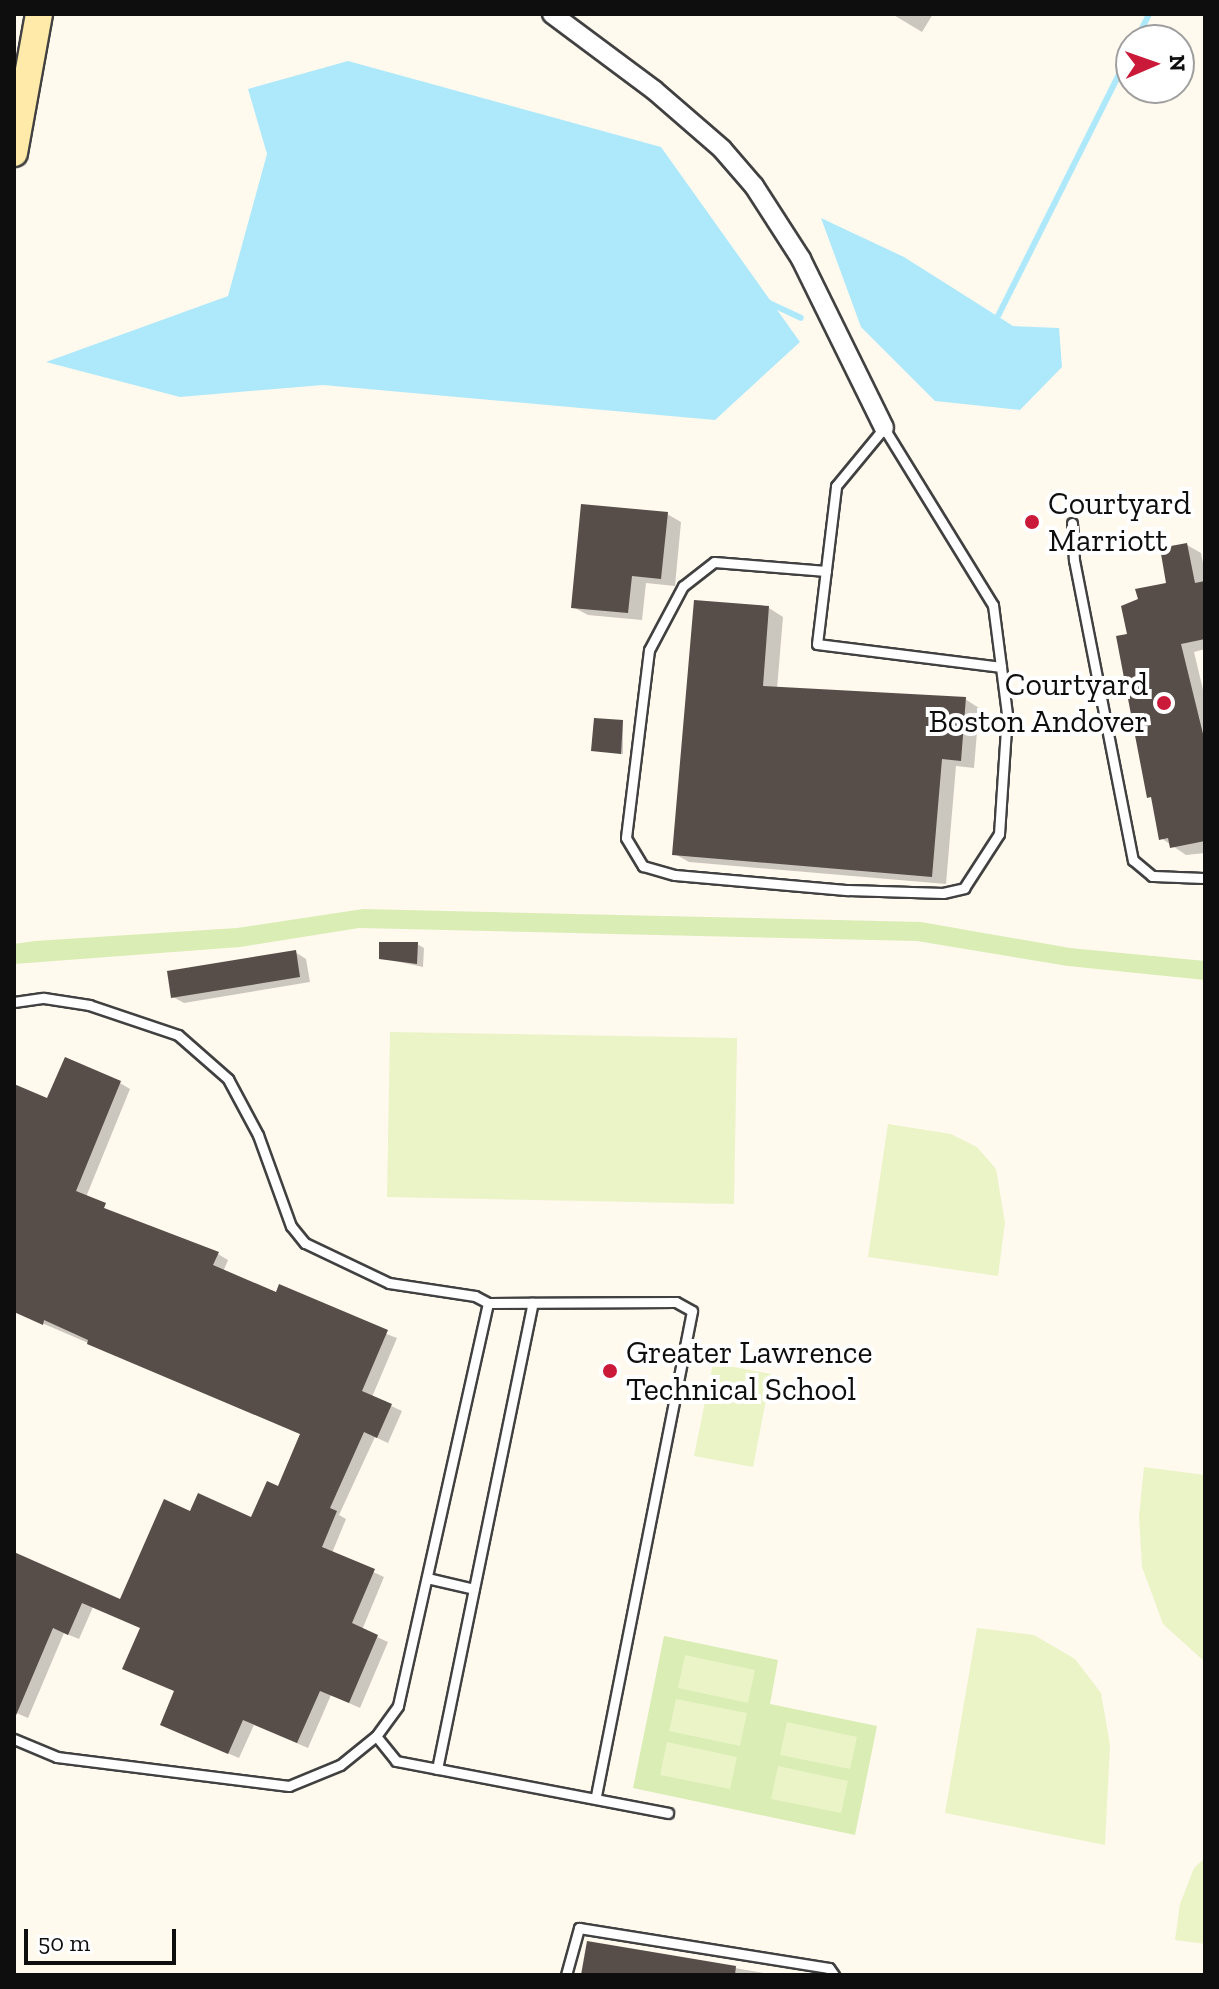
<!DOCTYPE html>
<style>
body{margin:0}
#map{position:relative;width:1219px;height:1989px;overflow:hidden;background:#fff9ee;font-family:"Zilla Slab",serif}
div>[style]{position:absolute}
.green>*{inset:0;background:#d9edb4}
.pitch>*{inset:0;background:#eaf4c7}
.water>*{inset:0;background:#aee9fb}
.shadow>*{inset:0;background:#0003}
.stream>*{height:6px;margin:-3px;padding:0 3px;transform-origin:3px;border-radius:3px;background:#aee9fb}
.building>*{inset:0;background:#574d49}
.roads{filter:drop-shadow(2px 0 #414141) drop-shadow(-2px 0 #414141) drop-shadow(0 2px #414141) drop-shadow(0 -2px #414141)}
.service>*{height:9px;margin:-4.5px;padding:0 4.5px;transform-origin:4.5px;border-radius:4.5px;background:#fff}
.minor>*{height:18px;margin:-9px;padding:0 9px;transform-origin:9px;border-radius:9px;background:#fff}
.secondary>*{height:26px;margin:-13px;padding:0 13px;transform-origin:13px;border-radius:13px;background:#ffeaa9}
.dots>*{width:22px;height:22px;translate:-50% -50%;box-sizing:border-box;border:4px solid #fff;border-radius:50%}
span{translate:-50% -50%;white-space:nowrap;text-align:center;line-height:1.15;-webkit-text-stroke:8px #fff;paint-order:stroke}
.poi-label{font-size:32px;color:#0e0e0e}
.left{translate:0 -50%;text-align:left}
.right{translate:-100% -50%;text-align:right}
.frame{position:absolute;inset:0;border:16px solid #0e0e0e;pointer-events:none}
.north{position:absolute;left:1115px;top:24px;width:80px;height:80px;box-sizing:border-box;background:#fff;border:2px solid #9f9f9f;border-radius:50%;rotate:88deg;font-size:22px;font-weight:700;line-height:32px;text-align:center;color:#0e0e0e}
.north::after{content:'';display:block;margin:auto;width:28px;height:36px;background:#ca1939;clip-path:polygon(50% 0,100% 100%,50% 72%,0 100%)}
.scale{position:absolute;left:24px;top:1929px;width:152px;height:36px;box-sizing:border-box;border:4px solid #0e0e0e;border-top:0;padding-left:10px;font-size:24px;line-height:28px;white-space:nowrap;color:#0e0e0e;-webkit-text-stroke:6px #fff;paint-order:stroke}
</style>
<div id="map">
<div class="green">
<i style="clip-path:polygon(363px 909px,921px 922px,1070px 948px,1205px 961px,1205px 980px,1068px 966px,917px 941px,359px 928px,240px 947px,14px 964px,14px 944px,35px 941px,237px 928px)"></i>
<i style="clip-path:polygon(664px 1636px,778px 1660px,770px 1704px,877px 1726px,855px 1835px,633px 1788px)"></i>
</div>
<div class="pitch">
<i style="clip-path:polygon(390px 1032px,737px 1038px,734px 1204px,387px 1197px)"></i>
<i style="clip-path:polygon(888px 1124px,951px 1134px,977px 1147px,996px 1169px,1005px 1223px,998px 1276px,868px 1257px)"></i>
<i style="clip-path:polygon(713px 1363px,771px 1374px,753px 1467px,694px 1456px)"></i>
<i style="clip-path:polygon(1144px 1467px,1205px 1475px,1205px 1662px,1163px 1624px,1142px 1567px,1139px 1516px)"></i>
<i style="clip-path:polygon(977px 1628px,1034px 1635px,1075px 1659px,1101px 1693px,1110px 1745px,1105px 1845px,945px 1813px)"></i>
<i style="clip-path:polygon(685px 1655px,755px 1670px,748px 1703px,678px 1688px)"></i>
<i style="clip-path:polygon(676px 1699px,747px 1713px,740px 1746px,669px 1731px)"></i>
<i style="clip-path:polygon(787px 1722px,857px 1737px,850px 1769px,780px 1755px)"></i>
<i style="clip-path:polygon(667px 1742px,737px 1757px,730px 1789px,660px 1775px)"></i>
<i style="clip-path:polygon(778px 1766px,848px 1781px,841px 1813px,771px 1799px)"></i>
<i style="clip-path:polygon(1205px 1858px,1205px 1944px,1175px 1940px,1180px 1904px,1194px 1868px)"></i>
</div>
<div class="water">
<i style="clip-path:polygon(348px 61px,661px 147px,800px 342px,715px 420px,323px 385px,180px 397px,46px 362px,228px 296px,267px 154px,248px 89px)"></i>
<i style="clip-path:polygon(821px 218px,904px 257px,1013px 326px,1059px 328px,1062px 367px,1020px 410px,935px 401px,861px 327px)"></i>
</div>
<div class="shadow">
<i style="clip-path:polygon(892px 14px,933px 14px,922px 32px)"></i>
<i style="clip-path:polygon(667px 514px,681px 522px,675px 586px,646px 583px,642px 620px,588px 615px,573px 607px)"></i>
<i style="clip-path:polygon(1187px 545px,1201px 553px,1205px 573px,1205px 649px,1194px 652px,1205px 698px,1205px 853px,1186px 855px,1161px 838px,1154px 799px,1149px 796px,1129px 635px,1168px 585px)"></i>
<i style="clip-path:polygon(769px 608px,783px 617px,777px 689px,965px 699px,979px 708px,974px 768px,956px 766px,946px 884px,689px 862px,675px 854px)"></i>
<i style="clip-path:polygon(623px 722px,623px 754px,594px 750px)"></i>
<i style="clip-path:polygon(417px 944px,424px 948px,423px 967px,381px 958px)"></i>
<i style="clip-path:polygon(295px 952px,306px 959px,310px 982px,184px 1003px,173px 997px)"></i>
<i style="clip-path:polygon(120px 1083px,130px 1089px,86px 1197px,114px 1214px,218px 1254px,228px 1260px,223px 1272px,397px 1338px,372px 1397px,402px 1411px,388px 1443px,375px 1437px,339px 1515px,346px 1519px,332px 1553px,384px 1577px,362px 1630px,388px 1642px,360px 1708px,331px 1695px,308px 1748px,254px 1725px,239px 1758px,173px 1730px,176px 1692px,142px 1628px,93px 1607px,79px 1639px,64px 1633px,28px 1718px,14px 1712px,14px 1555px,121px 1602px,191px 1514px,252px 1520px,279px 1488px,302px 1435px,14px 1311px,14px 1086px,48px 1101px)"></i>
<i style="clip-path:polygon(589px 1943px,775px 1975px,583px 1975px)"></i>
</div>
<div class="stream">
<i style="left:1136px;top:40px;width:29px;rotate:-63deg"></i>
<i style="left:769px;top:303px;width:35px;rotate:25deg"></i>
<i style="left:994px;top:324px;width:306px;rotate:-63.4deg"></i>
</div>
<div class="building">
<i style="clip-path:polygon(581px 504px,668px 512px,661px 579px,632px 576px,628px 613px,571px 608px)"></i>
<i style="clip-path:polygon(1187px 543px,1195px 583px,1205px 581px,1205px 639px,1181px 644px,1205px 742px,1205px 841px,1170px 848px,1168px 838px,1159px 840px,1151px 797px,1147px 798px,1116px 636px,1127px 634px,1121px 606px,1138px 599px,1135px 589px,1166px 583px,1160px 548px)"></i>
<i style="clip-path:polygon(694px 600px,769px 606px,763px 686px,966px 697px,961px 761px,942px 759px,932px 877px,672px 855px)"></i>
<i style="clip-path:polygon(594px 718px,623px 720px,621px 754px,591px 751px)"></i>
<i style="clip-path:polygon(379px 942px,418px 942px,417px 964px,379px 959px)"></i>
<i style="clip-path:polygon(296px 950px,300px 977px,171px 998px,167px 971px)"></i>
<i style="clip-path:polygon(65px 1057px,121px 1081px,76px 1191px,106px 1203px,104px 1208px,219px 1252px,213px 1265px,276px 1292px,279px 1284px,388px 1330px,362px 1391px,392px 1404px,377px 1438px,364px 1432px,330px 1508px,337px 1511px,322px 1547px,375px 1569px,352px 1623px,378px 1635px,349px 1703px,320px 1691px,297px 1743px,243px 1720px,228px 1754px,160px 1725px,174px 1691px,122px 1669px,140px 1628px,82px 1603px,68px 1635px,53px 1628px,14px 1720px,14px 1552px,120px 1599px,164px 1499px,190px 1511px,198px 1493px,251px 1517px,267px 1481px,278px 1486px,300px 1434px,87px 1344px,88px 1340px,44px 1320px,43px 1325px,14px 1312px,14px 1084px,47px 1098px)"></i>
<i style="clip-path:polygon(587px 1941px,736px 1966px,735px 1975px,581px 1975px)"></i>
</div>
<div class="roads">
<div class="service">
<i style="left:884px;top:428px;width:208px;rotate:58.4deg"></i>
<i style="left:993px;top:605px;width:63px;rotate:82.6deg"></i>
<i style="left:1001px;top:667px;width:185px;rotate:-172.9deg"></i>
<i style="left:817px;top:644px;width:159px;rotate:-83.1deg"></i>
<i style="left:836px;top:486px;width:75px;rotate:-50.4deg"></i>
<i style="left:1072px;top:523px;width:37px;rotate:87deg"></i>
<i style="left:1074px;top:560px;width:306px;rotate:78.9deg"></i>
<i style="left:1133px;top:860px;width:25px;rotate:40deg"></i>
<i style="left:1152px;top:876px;width:53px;rotate:2.2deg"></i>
<i style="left:826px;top:571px;width:112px;rotate:-175.4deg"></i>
<i style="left:714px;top:562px;width:39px;rotate:142deg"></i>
<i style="left:683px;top:586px;width:72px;rotate:118deg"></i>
<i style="left:649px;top:650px;width:189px;rotate:97deg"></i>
<i style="left:626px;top:838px;width:33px;rotate:59deg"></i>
<i style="left:643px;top:866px;width:33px;rotate:16deg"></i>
<i style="left:675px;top:875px;width:174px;rotate:5deg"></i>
<i style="left:848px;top:890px;width:95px;rotate:1.8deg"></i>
<i style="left:943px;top:893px;width:22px;rotate:-13deg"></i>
<i style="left:964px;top:888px;width:64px;rotate:-57.1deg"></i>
<i style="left:999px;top:834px;width:120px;rotate:-86.2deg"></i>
<i style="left:1007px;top:714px;width:47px;rotate:-97.3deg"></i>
<i style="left:14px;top:1002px;width:30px;rotate:-8deg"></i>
<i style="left:44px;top:998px;width:46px;rotate:8.8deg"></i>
<i style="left:89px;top:1005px;width:94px;rotate:18.6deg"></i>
<i style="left:178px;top:1035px;width:67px;rotate:41.3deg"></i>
<i style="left:228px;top:1079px;width:64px;rotate:61.8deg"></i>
<i style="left:258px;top:1135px;width:97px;rotate:70.1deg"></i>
<i style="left:291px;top:1226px;width:22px;rotate:51deg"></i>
<i style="left:305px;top:1243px;width:93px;rotate:25.5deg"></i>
<i style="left:389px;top:1283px;width:87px;rotate:8.6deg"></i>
<i style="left:475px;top:1296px;width:15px;rotate:28deg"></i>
<i style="left:488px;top:1303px;width:413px;rotate:102.6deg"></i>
<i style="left:398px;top:1706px;width:37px;rotate:126deg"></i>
<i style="left:376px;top:1736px;width:46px;rotate:141.1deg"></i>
<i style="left:340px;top:1765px;width:55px;rotate:157.6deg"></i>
<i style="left:289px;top:1786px;width:234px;rotate:-172.9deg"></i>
<i style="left:57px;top:1757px;width:47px;rotate:-157.3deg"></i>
<i style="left:488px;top:1303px;width:188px;rotate:-0.3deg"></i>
<i style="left:676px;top:1302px;width:18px;rotate:29deg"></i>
<i style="left:692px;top:1311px;width:495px;rotate:101.2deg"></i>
<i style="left:427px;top:1578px;width:48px;rotate:13.2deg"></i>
<i style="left:376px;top:1736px;width:32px;rotate:51deg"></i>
<i style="left:396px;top:1761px;width:277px;rotate:10.8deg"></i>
<i style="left:437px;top:1769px;width:476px;rotate:-78.4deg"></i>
<i style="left:566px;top:1975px;width:49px;rotate:-74.5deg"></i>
<i style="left:579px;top:1928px;width:253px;rotate:9.1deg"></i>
<i style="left:829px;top:1968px;width:9px;rotate:54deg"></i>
</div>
<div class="minor">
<i style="left:552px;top:14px;width:127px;rotate:36.7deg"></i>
<i style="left:654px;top:90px;width:90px;rotate:40.9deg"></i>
<i style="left:722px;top:149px;width:49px;rotate:49.1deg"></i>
<i style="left:754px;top:186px;width:87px;rotate:57.2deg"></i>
<i style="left:801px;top:259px;width:188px;rotate:63.8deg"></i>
</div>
<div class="secondary">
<i style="left:14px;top:153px;width:141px;rotate:-79.8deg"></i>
</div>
</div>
<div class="dots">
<i style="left:1032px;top:522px;background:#ca1939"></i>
<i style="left:1164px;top:703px;background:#ca1939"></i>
<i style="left:610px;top:1371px;background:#ca1939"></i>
</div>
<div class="poi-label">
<span class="left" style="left:1048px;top:522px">Courtyard<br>Marriott</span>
<span class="right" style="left:1148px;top:703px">Courtyard<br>Boston Andover</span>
<span class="left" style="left:626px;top:1371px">Greater Lawrence<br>Technical School</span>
</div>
<div class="frame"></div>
<div class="north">N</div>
<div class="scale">50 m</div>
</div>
